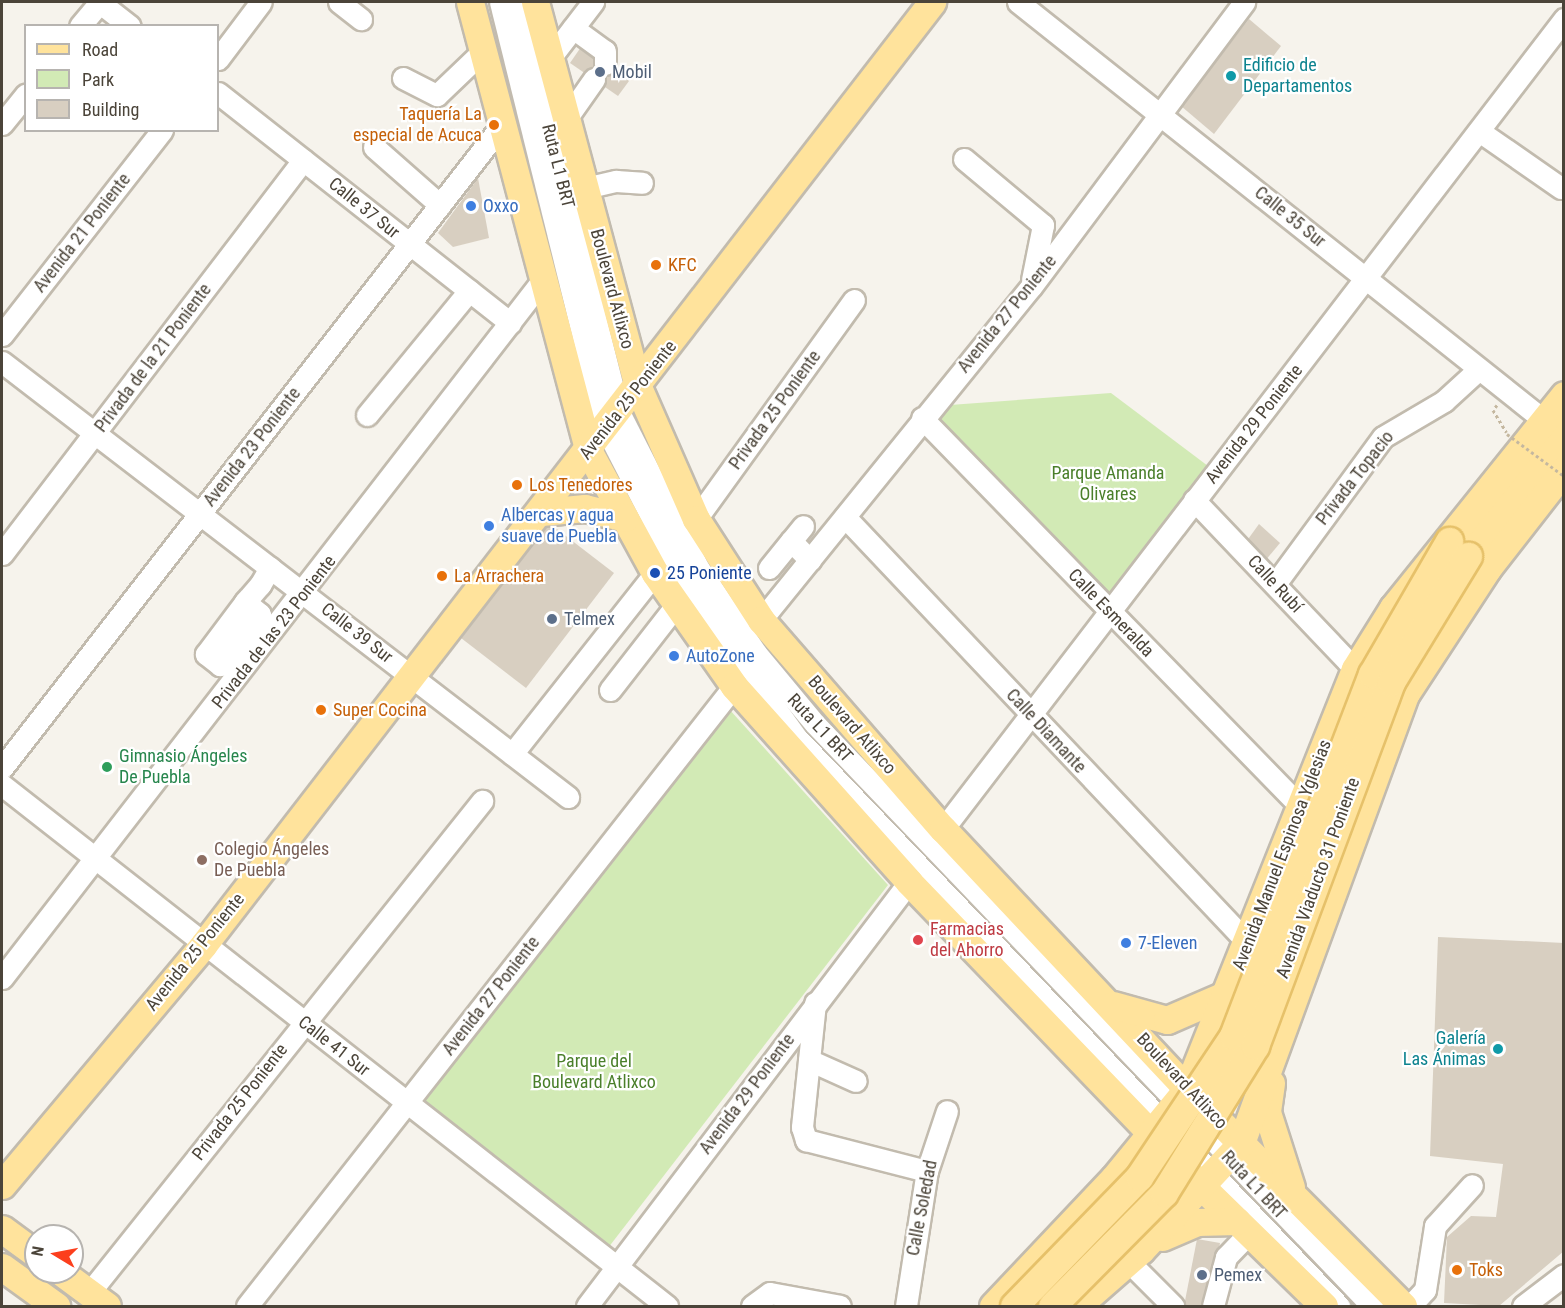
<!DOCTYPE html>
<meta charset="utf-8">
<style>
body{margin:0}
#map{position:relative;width:1565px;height:1308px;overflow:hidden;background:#f6f3ec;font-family:"Roboto Condensed",sans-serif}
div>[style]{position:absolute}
.green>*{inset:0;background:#d2eab5}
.building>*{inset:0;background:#d8cfc1}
.path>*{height:3px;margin-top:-1.5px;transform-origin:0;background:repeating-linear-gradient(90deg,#c4b79f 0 3px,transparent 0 6px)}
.roads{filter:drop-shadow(2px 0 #c2bbae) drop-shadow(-2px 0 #c2bbae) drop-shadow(0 2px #c2bbae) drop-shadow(0 -2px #c2bbae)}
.minor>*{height:21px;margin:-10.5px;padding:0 10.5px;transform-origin:10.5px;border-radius:10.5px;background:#fff}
.major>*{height:27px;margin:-13.5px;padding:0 13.5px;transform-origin:13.5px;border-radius:13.5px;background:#ffe39c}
.path-bridge>*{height:3px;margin-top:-1.5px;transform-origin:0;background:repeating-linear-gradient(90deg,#c4b79f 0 3px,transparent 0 6px)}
.bridges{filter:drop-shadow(2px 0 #e6c16a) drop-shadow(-2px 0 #e6c16a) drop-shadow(0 2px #e6c16a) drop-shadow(0 -2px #e6c16a)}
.major-bridge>*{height:27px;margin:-13.5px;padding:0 13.5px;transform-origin:13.5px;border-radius:13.5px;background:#ffe39c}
.dots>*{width:16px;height:16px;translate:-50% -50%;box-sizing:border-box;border:3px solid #fff;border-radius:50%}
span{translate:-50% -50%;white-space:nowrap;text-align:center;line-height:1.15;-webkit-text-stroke:4.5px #fff;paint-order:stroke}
.culture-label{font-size:18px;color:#0d838f}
.left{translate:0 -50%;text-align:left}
.right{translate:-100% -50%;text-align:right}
.service-label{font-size:18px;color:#4e5e75}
.food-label{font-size:18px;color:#c56008}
.street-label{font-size:18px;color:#4b4439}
.shop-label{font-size:18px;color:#366cbe}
.park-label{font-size:18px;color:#4a7f2a}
.transit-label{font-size:18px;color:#164399}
.leisure-label{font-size:18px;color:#27864d}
.education-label{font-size:18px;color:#785e54}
.health-label{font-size:18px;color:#be3a42}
.frame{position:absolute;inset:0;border:3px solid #4b4439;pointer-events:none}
.legend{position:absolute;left:24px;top:24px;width:195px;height:108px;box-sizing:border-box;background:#fff;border:2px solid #b7b4b0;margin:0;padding:8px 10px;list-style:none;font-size:18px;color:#4b4439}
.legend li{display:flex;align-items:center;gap:12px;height:30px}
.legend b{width:30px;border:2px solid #b7b4b0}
.north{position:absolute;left:24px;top:1224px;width:60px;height:60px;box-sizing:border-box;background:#fff;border:2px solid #b7b4b0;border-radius:50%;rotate:280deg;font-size:16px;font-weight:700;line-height:24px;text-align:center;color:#4b4439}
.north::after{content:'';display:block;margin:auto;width:21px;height:27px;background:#fc3f1d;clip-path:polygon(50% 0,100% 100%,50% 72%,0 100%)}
</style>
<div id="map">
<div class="green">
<i style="clip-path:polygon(1111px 393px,1212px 469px,1115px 598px,938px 419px,950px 405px)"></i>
<i style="clip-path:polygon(729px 709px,888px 885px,608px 1248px,421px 1102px)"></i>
</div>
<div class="building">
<i style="clip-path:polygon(1249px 19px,1281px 46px,1214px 134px,1181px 106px)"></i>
<i style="clip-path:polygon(581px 47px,629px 81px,618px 96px,570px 63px)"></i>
<i style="clip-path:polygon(478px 178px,489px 238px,453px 247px,438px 233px)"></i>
<i style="clip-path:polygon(549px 523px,614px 573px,526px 688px,461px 638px)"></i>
<i style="clip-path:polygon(1259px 524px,1280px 543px,1265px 561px,1246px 542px)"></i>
<i style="clip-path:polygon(1438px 937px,1564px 943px,1564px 1251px,1499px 1306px,1444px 1303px,1447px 1237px,1471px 1216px,1496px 1217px,1503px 1164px,1430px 1156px)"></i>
<i style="clip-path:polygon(1197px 1239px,1220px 1243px,1208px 1306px,1184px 1306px)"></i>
</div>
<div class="path">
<i style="left:1497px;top:405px;width:6px;rotate:129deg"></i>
<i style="left:1493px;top:410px;width:26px;rotate:59deg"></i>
</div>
<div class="roads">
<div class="minor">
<i style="left:99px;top:2px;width:39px;rotate:38deg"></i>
<i style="left:339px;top:2px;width:28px;rotate:38deg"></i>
<i style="left:500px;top:2px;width:440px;rotate:76.1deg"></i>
<i style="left:606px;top:429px;width:169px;rotate:62.8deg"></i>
<i style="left:683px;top:579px;width:194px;rotate:54.4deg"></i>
<i style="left:796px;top:737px;width:787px;rotate:46.34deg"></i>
<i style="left:516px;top:2px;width:423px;rotate:75.9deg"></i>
<i style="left:619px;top:412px;width:176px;rotate:63deg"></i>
<i style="left:699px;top:569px;width:102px;rotate:55.8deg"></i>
<i style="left:756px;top:653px;width:92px;rotate:50.3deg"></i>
<i style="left:815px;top:724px;width:806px;rotate:46.26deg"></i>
<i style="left:1018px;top:2px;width:686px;rotate:38.49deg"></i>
<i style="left:80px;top:26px;width:31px;rotate:-50deg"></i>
<i style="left:573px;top:28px;width:39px;rotate:36deg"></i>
<i style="left:605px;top:51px;width:13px;rotate:90deg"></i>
<i style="left:550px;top:58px;width:71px;rotate:-52.5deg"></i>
<i style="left:218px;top:59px;width:71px;rotate:-53deg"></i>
<i style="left:403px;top:78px;width:38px;rotate:27deg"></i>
<i style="left:437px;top:95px;width:64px;rotate:-43.7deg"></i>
<i style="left:218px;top:93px;width:372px;rotate:38.2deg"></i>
<i style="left:566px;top:119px;width:49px;rotate:-55deg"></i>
<i style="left:2px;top:124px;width:38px;rotate:-51deg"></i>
<i style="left:1479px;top:131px;width:100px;rotate:34.8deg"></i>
<i style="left:374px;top:147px;width:88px;rotate:41.3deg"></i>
<i style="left:964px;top:159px;width:103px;rotate:39.9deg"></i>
<i style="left:1043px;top:225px;width:56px;rotate:101.3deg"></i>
<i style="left:585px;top:188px;width:32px;rotate:-13deg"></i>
<i style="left:616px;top:181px;width:26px;rotate:4deg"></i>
<i style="left:2px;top:335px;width:260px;rotate:-52deg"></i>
<i style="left:2px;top:362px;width:714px;rotate:37.54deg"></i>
<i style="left:367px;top:415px;width:161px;rotate:-50.6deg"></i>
<i style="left:922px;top:418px;width:543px;rotate:45.75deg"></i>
<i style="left:1194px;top:500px;width:233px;rotate:46.4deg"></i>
<i style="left:845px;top:517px;width:586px;rotate:46.59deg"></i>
<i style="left:696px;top:519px;width:270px;rotate:-54.2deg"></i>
<i style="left:791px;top:541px;width:19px;rotate:-51deg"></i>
<i style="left:2px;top:554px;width:496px;rotate:-52.6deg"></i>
<i style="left:769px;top:568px;width:35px;rotate:-51deg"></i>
<i style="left:791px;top:541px;width:27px;rotate:45deg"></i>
<i style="left:1275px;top:584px;width:182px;rotate:-53.7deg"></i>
<i style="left:1383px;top:437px;width:71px;rotate:-30.5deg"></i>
<i style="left:1444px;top:401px;width:47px;rotate:-42.4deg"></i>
<i style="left:245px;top:602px;width:19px;rotate:39deg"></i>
<i style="left:260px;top:614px;width:65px;rotate:128.1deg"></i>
<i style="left:220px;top:665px;width:18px;rotate:-142deg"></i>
<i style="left:206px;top:654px;width:65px;rotate:-53.1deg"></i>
<i style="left:245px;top:602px;width:23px;rotate:-49deg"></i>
<i style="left:260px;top:585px;width:20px;rotate:-60deg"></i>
<i style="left:761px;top:620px;width:429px;rotate:-51deg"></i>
<i style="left:1031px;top:287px;width:356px;rotate:-53.2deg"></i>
<i style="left:610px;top:690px;width:109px;rotate:-52.1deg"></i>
<i style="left:512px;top:754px;width:231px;rotate:-51.7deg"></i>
<i style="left:2px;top:768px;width:815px;rotate:-52.13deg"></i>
<i style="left:2px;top:785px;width:845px;rotate:38.08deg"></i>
<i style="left:943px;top:829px;width:1021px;rotate:-52.52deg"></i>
<i style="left:2px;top:978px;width:880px;rotate:-52.24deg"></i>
<i style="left:815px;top:1003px;width:125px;rotate:96deg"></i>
<i style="left:802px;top:1127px;width:14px;rotate:73deg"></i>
<i style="left:806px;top:1140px;width:125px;rotate:14.4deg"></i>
<i style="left:809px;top:1060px;width:51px;rotate:24.1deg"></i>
<i style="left:1128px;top:1261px;width:64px;rotate:45deg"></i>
<i style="left:89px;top:1293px;width:630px;rotate:-51.38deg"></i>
<i style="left:247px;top:1306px;width:788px;rotate:-51.85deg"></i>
<i style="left:587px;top:1306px;width:532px;rotate:-52.79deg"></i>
<i style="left:752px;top:1306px;width:22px;rotate:-36deg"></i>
<i style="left:770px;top:1293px;width:71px;rotate:10.5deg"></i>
<i style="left:906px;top:1306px;width:137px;rotate:-81.2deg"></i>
<i style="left:927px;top:1171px;width:63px;rotate:-71.6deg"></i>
<i style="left:1213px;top:1306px;width:51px;rotate:-75.1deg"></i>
<i style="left:1226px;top:1257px;width:33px;rotate:-46deg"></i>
<i style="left:1410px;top:1306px;width:22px;rotate:-47deg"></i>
<i style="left:1425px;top:1290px;width:65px;rotate:-81.1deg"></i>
<i style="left:1435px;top:1226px;width:55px;rotate:-47.9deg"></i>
<i style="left:1523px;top:1306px;width:51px;rotate:-37.1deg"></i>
</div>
<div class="major">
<i style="left:470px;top:2px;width:465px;rotate:75.2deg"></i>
<i style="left:589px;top:452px;width:138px;rotate:61.4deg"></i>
<i style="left:655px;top:573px;width:138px;rotate:55deg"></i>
<i style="left:734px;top:686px;width:263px;rotate:48.2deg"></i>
<i style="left:909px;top:882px;width:424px;rotate:46.1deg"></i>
<i style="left:1203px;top:1188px;width:169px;rotate:44.3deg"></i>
<i style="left:535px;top:2px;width:399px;rotate:75deg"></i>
<i style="left:638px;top:387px;width:144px;rotate:66.3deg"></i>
<i style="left:696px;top:519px;width:120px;rotate:57.2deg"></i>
<i style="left:761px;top:620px;width:277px;rotate:49deg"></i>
<i style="left:943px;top:829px;width:357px;rotate:46.8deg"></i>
<i style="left:1187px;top:1089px;width:306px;rotate:45.1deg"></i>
<i style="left:541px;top:512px;width:44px;rotate:-5.2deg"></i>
<i style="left:585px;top:508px;width:41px;rotate:14deg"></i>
<i style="left:1468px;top:556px;width:156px;rotate:-52deg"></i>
<i style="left:1113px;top:1005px;width:56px;rotate:15.5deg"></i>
<i style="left:1167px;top:1020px;width:65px;rotate:-23.4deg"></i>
<i style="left:1271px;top:1083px;width:29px;rotate:98deg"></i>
<i style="left:1267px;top:1112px;width:79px;rotate:72.3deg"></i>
<i style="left:2px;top:1185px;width:314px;rotate:-50deg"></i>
<i style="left:204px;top:944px;width:1191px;rotate:-52.3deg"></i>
<i style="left:2px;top:1229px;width:42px;rotate:36.3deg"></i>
<i style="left:1162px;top:1237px;width:38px;rotate:-23deg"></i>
<i style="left:1197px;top:1222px;width:40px;rotate:-1.4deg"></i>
<i style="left:2px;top:1267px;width:67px;rotate:35.8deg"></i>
<i style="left:61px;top:1272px;width:57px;rotate:36.5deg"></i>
<i style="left:993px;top:1306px;width:176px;rotate:-46.6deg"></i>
<i style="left:1114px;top:1178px;width:115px;rotate:-50.6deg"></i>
<i style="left:1187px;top:1089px;width:452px;rotate:-68.2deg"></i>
<i style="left:1355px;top:669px;width:72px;rotate:-58.1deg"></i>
<i style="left:1393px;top:608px;width:273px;rotate:-51.2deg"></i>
<i style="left:1077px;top:1306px;width:85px;rotate:-41.2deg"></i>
<i style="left:1141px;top:1250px;width:146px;rotate:-46.9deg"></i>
<i style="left:1241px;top:1143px;width:479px;rotate:-69.9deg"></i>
<i style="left:1406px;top:693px;width:148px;rotate:-56.8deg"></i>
<i style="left:1487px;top:569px;width:125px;rotate:-52.1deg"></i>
</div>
</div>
<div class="path-bridge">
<i style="left:1507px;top:434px;width:71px;rotate:36.4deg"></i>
</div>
<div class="bridges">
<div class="major-bridge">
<i style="left:1014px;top:1306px;width:180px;rotate:-45.9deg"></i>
<i style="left:1139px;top:1177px;width:169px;rotate:-56.3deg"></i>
<i style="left:1233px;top:1036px;width:388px;rotate:-69deg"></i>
<i style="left:1372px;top:674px;width:154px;rotate:-59.9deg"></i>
<i style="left:1052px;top:1306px;width:159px;rotate:-45.3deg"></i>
<i style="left:1164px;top:1193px;width:173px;rotate:-58.2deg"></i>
<i style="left:1255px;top:1046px;width:389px;rotate:-69.5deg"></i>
<i style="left:1391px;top:682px;width:148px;rotate:-58.6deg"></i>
</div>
</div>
<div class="dots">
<i style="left:600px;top:72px;background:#5c6f8a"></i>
<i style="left:1231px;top:76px;background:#0f9aa8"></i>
<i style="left:494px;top:125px;background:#e8710a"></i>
<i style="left:471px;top:206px;background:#3f7fe0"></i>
<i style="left:656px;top:265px;background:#e8710a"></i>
<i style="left:517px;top:485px;background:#e8710a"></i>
<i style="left:489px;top:526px;background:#3f7fe0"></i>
<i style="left:655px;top:573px;background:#1a4fb4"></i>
<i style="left:442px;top:576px;background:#e8710a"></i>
<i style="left:552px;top:619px;background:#5c6f8a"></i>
<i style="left:674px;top:656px;background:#3f7fe0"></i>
<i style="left:321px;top:710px;background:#e8710a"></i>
<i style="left:107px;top:767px;background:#2e9e5b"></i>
<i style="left:202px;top:860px;background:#8d6e63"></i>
<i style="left:918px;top:940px;background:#e0444e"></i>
<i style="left:1126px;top:943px;background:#3f7fe0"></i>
<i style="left:1498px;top:1049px;background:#0f9aa8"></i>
<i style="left:1457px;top:1270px;background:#e8710a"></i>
<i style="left:1202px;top:1275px;background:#5c6f8a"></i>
</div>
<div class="culture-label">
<span class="left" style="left:1243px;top:76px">Edificio de<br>Departamentos</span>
<span class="right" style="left:1486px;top:1049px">Galería<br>Las Ánimas</span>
</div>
<div class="service-label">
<span class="left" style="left:612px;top:72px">Mobil</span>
<span class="left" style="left:564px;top:619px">Telmex</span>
<span class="left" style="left:1214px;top:1275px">Pemex</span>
</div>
<div class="food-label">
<span class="right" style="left:482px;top:125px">Taquería La<br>especial de Acuca</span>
<span class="left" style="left:668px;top:265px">KFC</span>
<span class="left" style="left:529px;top:485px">Los Tenedores</span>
<span class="left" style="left:454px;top:576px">La Arrachera</span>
<span class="left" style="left:333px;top:710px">Super Cocina</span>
<span class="left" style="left:1469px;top:1270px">Toks</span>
</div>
<div class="street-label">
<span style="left:558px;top:166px;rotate:76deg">Ruta L1 BRT</span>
<span style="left:364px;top:208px;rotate:39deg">Calle 37 Sur</span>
<span style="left:1290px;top:217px;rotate:39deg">Calle 35 Sur</span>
<span style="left:82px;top:233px;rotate:-52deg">Avenida 21 Poniente</span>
<span style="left:612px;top:289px;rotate:75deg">Boulevard Atlixco</span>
<span style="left:1007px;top:314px;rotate:-51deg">Avenida 27 Poniente</span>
<span style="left:153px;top:358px;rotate:-53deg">Privada de la 21 Poniente</span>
<span style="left:628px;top:400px;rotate:-52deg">Avenida 25 Poniente</span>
<span style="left:775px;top:410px;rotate:-54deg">Privada 25 Poniente</span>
<span style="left:1254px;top:424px;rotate:-52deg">Avenida 29 Poniente</span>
<span style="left:252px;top:447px;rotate:-52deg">Avenida 23 Poniente</span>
<span style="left:1355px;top:478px;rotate:-52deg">Privada Topacio</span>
<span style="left:1275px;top:584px;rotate:47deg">Calle Rubí</span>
<span style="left:1111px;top:613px;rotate:46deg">Calle Esmeralda</span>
<span style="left:274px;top:632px;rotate:-52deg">Privada de las 23 Poniente</span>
<span style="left:357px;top:633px;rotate:38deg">Calle 39 Sur</span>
<span style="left:852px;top:725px;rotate:49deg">Boulevard Atlixco</span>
<span style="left:820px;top:728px;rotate:47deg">Ruta L1 BRT</span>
<span style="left:1046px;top:731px;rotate:47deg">Calle Diamante</span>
<span style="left:1282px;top:855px;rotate:-69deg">Avenida Manuel Espinosa Yglesias</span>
<span style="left:1318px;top:878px;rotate:-70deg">Avenida Viaducto 31 Poniente</span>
<span style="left:195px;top:952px;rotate:-51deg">Avenida 25 Poniente</span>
<span style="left:491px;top:996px;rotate:-52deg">Avenida 27 Poniente</span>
<span style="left:334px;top:1046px;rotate:38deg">Calle 41 Sur</span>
<span style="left:1182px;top:1081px;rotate:47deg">Boulevard Atlixco</span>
<span style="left:747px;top:1094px;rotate:-53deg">Avenida 29 Poniente</span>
<span style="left:240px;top:1102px;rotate:-52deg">Privada 25 Poniente</span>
<span style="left:1254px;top:1185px;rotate:47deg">Ruta L1 BRT</span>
<span style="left:922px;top:1208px;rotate:-79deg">Calle Soledad</span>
</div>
<div class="shop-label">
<span class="left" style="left:483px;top:206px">Oxxo</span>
<span class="left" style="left:501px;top:526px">Albercas y agua<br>suave de Puebla</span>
<span class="left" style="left:686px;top:656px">AutoZone</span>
<span class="left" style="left:1138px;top:943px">7-Eleven</span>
</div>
<div class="park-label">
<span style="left:1108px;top:484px">Parque Amanda<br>Olivares</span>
<span style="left:594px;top:1072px">Parque del<br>Boulevard Atlixco</span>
</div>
<div class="transit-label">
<span class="left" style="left:667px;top:573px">25 Poniente</span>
</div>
<div class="leisure-label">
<span class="left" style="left:119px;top:767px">Gimnasio Ángeles<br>De Puebla</span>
</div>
<div class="education-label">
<span class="left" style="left:214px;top:860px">Colegio Ángeles<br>De Puebla</span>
</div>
<div class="health-label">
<span class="left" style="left:930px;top:940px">Farmacias<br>del Ahorro</span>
</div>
<div class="frame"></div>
<ul class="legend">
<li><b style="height:8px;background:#ffe39c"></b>Road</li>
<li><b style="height:16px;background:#d2eab5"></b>Park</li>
<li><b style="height:16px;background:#d8cfc1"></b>Building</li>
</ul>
<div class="north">N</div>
</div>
